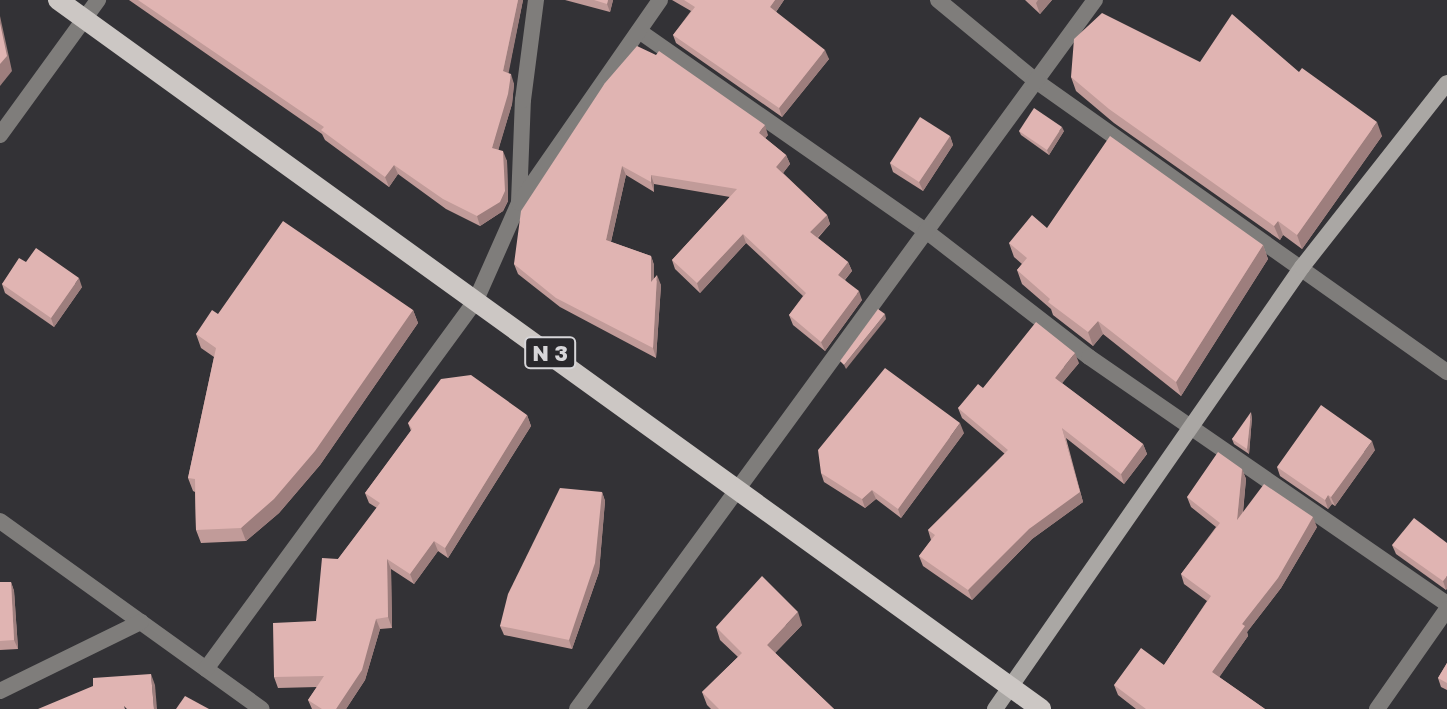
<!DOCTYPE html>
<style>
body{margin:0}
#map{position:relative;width:1447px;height:709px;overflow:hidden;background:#333236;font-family:"Golos Text",sans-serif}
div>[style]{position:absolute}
.street>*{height:16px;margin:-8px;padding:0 8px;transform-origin:8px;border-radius:8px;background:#7f7d7b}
.secondary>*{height:16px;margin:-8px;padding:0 8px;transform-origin:8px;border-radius:8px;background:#aaa7a4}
.primary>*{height:20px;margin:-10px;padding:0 10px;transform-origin:10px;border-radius:10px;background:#ccc7c4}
.wall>*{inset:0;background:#c19b99}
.shaded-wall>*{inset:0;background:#9d7e7d}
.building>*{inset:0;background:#e0b4b2}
span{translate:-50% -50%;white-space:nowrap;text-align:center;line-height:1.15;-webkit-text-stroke:8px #29282c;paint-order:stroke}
.shield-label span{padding:2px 6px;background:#29282c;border:2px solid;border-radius:6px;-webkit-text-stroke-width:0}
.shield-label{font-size:22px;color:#d7d6d9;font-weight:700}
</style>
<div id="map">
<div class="street">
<i style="left:938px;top:0;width:127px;rotate:39.6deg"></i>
<i style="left:1036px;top:81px;width:504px;rotate:35.3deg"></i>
<i style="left:639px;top:31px;width:350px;rotate:34.9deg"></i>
<i style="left:926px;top:231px;width:206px;rotate:37.7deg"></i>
<i style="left:1089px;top:357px;width:435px;rotate:34.6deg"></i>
<i style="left:0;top:135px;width:167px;rotate:-54deg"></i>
<i style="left:519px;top:202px;width:102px;rotate:-87.8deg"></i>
<i style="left:523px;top:100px;width:101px;rotate:-82.6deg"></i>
<i style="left:0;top:521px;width:322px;rotate:35.7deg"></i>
<i style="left:206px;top:669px;width:457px;rotate:-53.8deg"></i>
<i style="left:476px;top:300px;width:106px;rotate:-66.1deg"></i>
<i style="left:519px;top:203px;width:247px;rotate:-55.2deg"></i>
<i style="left:0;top:691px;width:157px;rotate:-26.1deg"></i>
<i style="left:577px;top:709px;width:878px;rotate:-53.85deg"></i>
<i style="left:1377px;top:709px;width:122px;rotate:-55deg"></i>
</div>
<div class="secondary">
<i style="left:995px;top:709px;width:538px;rotate:-55.22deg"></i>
<i style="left:1302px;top:267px;width:234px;rotate:-51.8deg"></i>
</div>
<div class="primary">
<i style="left:58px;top:0;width:1212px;rotate:35.8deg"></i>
</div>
<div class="wall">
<i style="clip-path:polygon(129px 0,523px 0,508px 73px,514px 84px,512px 104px,498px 150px,507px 161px,508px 201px,503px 211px,480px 226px,446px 209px,398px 174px,389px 187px,325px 140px,322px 134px)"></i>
<i style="clip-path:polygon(565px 0,613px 0,610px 12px)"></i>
<i style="clip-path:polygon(672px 0,784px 0,776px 12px,829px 59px,782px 117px,676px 43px,673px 35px,691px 11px)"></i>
<i style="clip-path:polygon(1025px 0,1052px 0,1040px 14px)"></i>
<i style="clip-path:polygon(1200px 62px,1299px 72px,1382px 136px,1302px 249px,1283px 235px,1280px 240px,1114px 123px,1076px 91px,1071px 77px)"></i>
<i style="clip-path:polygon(605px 83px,768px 135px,765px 138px,786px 155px,790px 164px,783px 173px,827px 215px,830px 224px,818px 238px,848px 262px,852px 271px,845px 280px,862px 300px,825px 351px,793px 325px,789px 315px,803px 296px,746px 243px,700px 293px,675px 269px,672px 260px,730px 197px,654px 184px,654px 192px,626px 175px,611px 242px,651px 256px,654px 265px,654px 278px,661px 285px,656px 358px,560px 307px,518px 274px,514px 264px)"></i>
<i style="clip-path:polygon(1019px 131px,1064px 131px,1049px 155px,1021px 135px)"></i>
<i style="clip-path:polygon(950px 136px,953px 145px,923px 191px,893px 172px,890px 163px)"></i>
<i style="clip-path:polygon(1047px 228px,1263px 245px,1268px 259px,1181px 396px,1103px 334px,1093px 346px,1053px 315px,1051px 309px,1022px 284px,1017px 270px,1022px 264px,1014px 257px,1009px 243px)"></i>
<i style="clip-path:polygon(26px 262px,82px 287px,54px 327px,5px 293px,2px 284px)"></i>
<i style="clip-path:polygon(413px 310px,418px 323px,320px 465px,279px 513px,246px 541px,201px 543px,196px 530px,195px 492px,193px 491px,188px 478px,214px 357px,201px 348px,196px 334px,218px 314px)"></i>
<i style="clip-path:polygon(1079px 363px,1062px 383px,1143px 444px,1147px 454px,1124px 484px,1066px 438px,1083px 502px,1032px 539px,972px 600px,923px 566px,919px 556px,931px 540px,928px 530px,1005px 454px,962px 418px,958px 408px,983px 388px)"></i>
<i style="clip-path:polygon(527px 415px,531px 426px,448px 558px,438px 551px,414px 584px,391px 569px,392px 628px,380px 629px,365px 680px,346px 709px,312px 709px,308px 700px,317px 687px,278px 688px,274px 677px,316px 621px,338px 559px,377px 508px,369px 503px,365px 493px,411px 431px,408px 423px)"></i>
<i style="clip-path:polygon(1252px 417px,1249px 454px,1234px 444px,1232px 439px)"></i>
<i style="clip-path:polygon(964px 433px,901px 518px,876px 499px,865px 508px,824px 482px,821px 473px)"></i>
<i style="clip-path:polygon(1375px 450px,1335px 506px,1332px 504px,1328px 509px,1280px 476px,1277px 467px)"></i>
<i style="clip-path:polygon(1242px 469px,1246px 479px,1243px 513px,1317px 527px,1281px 588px,1247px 632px,1248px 636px,1219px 677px,1265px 709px,1136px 709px,1118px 695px,1114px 685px,1164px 665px,1207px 601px,1184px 584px,1181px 574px,1216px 527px,1191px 507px,1187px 497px)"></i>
<i style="clip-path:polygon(602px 492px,605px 501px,599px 572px,572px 649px,504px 635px,500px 626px)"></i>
<i style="clip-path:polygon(1447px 543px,1446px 590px,1396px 554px,1392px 545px)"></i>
<i style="clip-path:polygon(0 582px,11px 582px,14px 591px,18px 649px,0 650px)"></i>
<i style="clip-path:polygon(802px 625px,775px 653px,834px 709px,711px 709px,707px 705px,702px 692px,738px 657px,720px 640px,716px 627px)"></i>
<i style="clip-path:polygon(1447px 663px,1447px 690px,1441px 687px,1438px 678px)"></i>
</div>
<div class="shaded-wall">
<i style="clip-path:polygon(518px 0,523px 0,507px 81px,503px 71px)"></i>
<i style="clip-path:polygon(608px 0,613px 0,610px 12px,607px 4px)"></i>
<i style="clip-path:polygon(775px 0,784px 0,773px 16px,770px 7px)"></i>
<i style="clip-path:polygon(1038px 0,1052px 0,1040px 14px,1036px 3px)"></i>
<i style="clip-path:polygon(0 16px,12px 71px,0 86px)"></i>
<i style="clip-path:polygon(825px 50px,829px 59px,782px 117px,779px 108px)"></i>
<i style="clip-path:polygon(511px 74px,514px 84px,512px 104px,496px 158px,492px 148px)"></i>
<i style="clip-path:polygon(1377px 122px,1382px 136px,1302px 249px,1297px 235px)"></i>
<i style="clip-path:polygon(765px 125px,768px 135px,762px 142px,759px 133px)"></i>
<i style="clip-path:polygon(1062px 127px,1064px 131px,1049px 155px,1047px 150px)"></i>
<i style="clip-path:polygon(950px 136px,953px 145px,923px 191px,919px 182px)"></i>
<i style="clip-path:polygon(503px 151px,507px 161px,508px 201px,503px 211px,480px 226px,477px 216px)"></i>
<i style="clip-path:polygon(786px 155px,790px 164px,780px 177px,776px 167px)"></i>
<i style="clip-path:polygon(394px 165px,398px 174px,389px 187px,385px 177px)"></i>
<i style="clip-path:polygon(622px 166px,626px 175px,609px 250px,606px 240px)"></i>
<i style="clip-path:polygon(651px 175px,654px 184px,654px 192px,651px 182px)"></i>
<i style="clip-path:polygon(827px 215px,830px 224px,814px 241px,810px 232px)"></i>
<i style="clip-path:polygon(1278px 221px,1283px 235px,1280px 240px,1274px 226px)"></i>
<i style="clip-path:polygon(743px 234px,746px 243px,700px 293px,697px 283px)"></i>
<i style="clip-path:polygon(1263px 245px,1268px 259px,1181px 396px,1176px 382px)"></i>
<i style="clip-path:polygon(651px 256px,654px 265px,654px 291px,651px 282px)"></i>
<i style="clip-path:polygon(848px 262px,852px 271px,841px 284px,838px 275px)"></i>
<i style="clip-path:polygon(657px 275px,661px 285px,656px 358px,653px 348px)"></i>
<i style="clip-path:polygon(79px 278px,82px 287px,54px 327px,51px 318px)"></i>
<i style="clip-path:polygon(859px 291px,862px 300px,825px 351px,821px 342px)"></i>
<i style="clip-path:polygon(413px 310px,418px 323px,320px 465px,279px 513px,246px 541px,241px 528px)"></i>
<i style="clip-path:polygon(885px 314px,886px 319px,846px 369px,844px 365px)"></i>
<i style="clip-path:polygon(1098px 321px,1103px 334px,1093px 346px,1088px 332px)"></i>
<i style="clip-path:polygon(1075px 353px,1079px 363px,1058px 388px,1055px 378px)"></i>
<i style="clip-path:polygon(1251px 412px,1252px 417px,1249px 454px,1247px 449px)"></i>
<i style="clip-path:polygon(527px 415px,531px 426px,448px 558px,445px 548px)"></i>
<i style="clip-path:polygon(960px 423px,964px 433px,901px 518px,898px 509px)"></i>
<i style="clip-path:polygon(1062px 428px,1083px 502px,1032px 539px,972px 600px,968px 590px)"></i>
<i style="clip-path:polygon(1372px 441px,1375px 450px,1335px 506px,1331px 497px)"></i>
<i style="clip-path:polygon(1143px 444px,1147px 454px,1124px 484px,1121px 474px)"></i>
<i style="clip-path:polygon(1242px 469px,1246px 479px,1241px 530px,1237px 520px)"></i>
<i style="clip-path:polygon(872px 490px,876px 499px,865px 508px,862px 499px)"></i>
<i style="clip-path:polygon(602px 492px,605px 501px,599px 572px,572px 649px,569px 640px)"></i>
<i style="clip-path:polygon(1328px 495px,1332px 504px,1328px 509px,1325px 500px)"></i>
<i style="clip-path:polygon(1313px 517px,1317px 527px,1281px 588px,1247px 632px,1248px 636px,1216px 682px,1212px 672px,1242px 624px)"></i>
<i style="clip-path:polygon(434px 541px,438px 551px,414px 584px,410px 574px)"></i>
<i style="clip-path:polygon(387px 559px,391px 569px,392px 628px,388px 617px)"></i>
<i style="clip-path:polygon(1447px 576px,1447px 589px,1446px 590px,1443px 581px)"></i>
<i style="clip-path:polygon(11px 582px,14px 591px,18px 649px,14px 640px)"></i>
<i style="clip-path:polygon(798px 612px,802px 625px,771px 657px,767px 645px)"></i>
<i style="clip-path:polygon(376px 619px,380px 629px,365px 680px,346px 709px,336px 709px)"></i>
<i style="clip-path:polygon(151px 674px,155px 685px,157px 709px,154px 709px)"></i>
</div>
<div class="building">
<i style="clip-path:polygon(138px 0,518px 0,503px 71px,511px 74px,508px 94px,492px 148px,503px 151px,505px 191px,500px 202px,477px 216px,443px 199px,394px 165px,385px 177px,321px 130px,324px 127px)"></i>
<i style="clip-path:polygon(594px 0,608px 0,607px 4px)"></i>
<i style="clip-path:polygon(684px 0,775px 0,770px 7px,825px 50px,779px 108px,673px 35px,695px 7px)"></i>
<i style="clip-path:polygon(1102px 13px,1200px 62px,1232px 14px,1299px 72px,1302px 68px,1377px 122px,1297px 235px,1278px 221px,1274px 226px,1109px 109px,1071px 77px,1074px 39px)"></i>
<i style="clip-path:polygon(0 23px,7px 56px,0 64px)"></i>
<i style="clip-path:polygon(637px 46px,656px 55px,659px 51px,765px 125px,759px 133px,786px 155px,776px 167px,827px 215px,810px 232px,848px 262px,838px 275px,859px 291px,821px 342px,789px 315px,806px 293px,743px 234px,697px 283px,672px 260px,737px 189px,651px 175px,651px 182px,622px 166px,606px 240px,651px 256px,651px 282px,657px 275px,653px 348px,556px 298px,514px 264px,521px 211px,605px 83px)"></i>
<i style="clip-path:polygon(1034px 108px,1062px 127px,1047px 150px,1019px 131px)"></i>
<i style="clip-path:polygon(920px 117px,950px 136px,919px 182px,890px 163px)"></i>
<i style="clip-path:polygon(1110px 136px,1263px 245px,1176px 382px,1098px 321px,1088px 332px,1048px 302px,1050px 299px,1017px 270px,1027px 258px,1009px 243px,1032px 215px,1047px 228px)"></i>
<i style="clip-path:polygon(283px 221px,413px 310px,315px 451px,274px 499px,241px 528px,196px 530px,195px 479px,188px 478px,216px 348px,196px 334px,212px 310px,218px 314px)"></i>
<i style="clip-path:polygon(36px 248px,79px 278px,51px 318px,2px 284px,19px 258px,26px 262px)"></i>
<i style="clip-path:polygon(878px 309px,885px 314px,844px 365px,840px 361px)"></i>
<i style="clip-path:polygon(1036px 322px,1075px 353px,1055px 378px,1143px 444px,1121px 474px,1062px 428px,1080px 492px,1029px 529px,968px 590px,919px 556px,935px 535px,928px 530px,1008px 450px,958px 408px,978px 384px,983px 388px)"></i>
<i style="clip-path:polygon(885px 368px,960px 423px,898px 509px,872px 490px,862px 499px,821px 473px,818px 450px)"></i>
<i style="clip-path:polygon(471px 375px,527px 415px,445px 548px,434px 541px,410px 574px,387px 559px,388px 617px,376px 619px,362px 670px,336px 709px,322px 709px,308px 700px,324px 676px,274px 677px,273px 623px,316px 621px,322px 558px,338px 559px,380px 503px,365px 493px,412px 429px,408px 423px,441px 379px)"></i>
<i style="clip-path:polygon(1321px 405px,1372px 441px,1331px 497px,1328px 495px,1325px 500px,1277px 467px)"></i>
<i style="clip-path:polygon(1251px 412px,1247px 449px,1232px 439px)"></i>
<i style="clip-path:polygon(1218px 452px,1242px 469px,1237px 520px,1264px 484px,1313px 517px,1278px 578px,1242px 624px,1245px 626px,1212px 672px,1265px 709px,1146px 709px,1114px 685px,1141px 648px,1164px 665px,1211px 596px,1181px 574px,1220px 523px,1187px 497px)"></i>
<i style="clip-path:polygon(560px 488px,602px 492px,595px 563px,569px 640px,500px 626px,508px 594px)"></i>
<i style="clip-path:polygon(1414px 518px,1447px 543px,1447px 576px,1443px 581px,1392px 545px)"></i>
<i style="clip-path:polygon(762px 576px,798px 612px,767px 645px,834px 709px,719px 709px,702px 692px,742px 653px,716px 627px)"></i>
<i style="clip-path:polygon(0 582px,11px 582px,14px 640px,0 641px)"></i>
<i style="clip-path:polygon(1447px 663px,1447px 683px,1438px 678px)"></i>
<i style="clip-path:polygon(151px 674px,154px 709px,127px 709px,124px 706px,125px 709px,38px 709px,93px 686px,93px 678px)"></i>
<i style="clip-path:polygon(185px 696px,209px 709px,176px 709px)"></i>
</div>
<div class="shield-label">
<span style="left:550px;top:353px">N 3</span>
</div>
</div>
